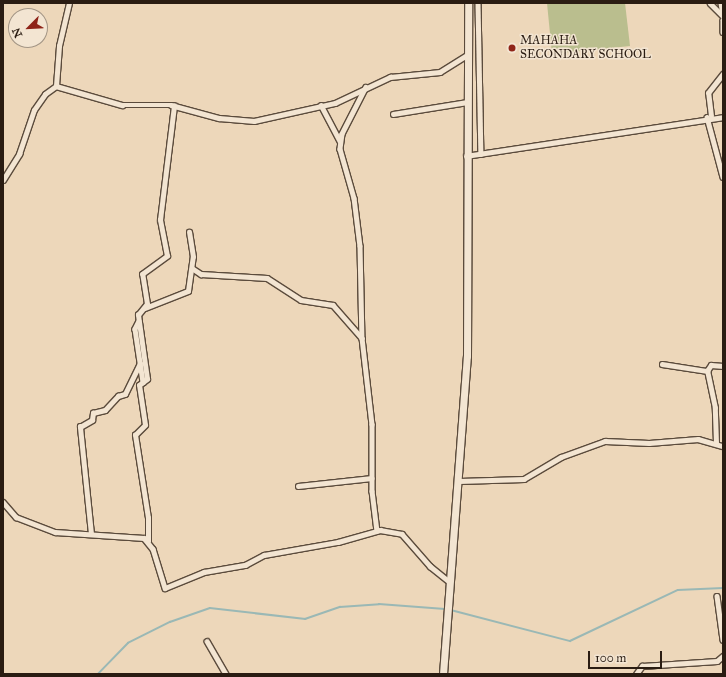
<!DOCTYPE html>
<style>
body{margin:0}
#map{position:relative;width:726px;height:677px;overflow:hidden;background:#edd7ba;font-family:"IM FELL Great Primer",serif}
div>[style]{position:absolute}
.green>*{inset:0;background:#babe8e}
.stream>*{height:1.5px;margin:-0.75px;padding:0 0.75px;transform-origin:0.75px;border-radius:0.75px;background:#9ab8b5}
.roads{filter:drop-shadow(1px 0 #5b4b3c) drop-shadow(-1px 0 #5b4b3c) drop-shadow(0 1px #5b4b3c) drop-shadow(0 -1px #5b4b3c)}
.street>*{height:4.5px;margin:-2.25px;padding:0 2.25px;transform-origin:2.25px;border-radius:2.25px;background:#f3e5d2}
.secondary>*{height:7px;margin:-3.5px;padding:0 3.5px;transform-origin:3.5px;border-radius:3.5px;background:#f3e5d2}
.dots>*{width:11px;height:11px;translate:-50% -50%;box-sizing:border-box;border:2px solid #f3e5d2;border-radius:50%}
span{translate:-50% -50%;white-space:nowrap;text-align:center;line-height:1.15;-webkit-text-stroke:3px #f3e5d2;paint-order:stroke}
.poi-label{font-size:12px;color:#2a1c12}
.left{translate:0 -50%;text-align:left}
.frame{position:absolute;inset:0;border:4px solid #2a1c12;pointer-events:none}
.north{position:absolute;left:8px;top:8px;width:40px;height:40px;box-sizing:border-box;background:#f3e5d2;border:1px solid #a39585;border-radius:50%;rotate:246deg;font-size:11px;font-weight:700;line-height:16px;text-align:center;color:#2a1c12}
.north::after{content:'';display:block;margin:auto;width:14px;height:18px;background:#8f2418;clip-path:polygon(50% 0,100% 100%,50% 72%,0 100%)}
.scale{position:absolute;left:588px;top:651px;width:74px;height:18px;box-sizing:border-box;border:2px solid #2a1c12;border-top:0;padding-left:5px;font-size:12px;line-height:14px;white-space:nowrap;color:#2a1c12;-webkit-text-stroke:3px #f3e5d2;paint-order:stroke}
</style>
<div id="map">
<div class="green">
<i style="clip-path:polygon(547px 3px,625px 3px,630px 46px,552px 54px)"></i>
</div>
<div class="stream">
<i style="left:451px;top:610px;width:123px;rotate:14.6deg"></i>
<i style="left:570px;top:641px;width:119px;rotate:-25.3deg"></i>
<i style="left:678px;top:590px;width:45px;rotate:-2.5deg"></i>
<i style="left:98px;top:674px;width:43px;rotate:-45.9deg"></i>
<i style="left:128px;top:643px;width:47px;rotate:-26.6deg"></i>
<i style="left:170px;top:622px;width:42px;rotate:-19.3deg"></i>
<i style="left:210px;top:608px;width:96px;rotate:6.6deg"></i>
<i style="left:305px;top:619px;width:37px;rotate:-19deg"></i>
<i style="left:340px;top:607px;width:39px;rotate:-4deg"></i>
<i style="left:379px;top:604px;width:66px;rotate:4.3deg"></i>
</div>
<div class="roads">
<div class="street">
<i style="left:478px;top:3px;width:151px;rotate:88.9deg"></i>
<i style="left:710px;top:3px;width:18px;rotate:45deg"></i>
<i style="left:721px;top:3px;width:11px;rotate:80deg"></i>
<i style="left:723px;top:20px;width:12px;rotate:90deg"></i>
<i style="left:56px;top:86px;width:69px;rotate:16.1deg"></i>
<i style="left:122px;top:105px;width:49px"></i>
<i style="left:171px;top:105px;width:50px;rotate:15.2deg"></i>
<i style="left:219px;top:118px;width:35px;rotate:5deg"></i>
<i style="left:254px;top:121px;width:83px;rotate:-12.5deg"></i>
<i style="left:335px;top:103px;width:61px;rotate:-25.3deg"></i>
<i style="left:390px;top:77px;width:50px;rotate:-5.7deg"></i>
<i style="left:440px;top:72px;width:32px;rotate:-32deg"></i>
<i style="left:366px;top:87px;width:53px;rotate:117.1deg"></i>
<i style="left:342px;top:134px;width:15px;rotate:98deg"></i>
<i style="left:340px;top:149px;width:51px;rotate:74.1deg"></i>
<i style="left:354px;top:198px;width:48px;rotate:82.9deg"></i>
<i style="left:360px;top:246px;width:92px;rotate:88.8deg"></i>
<i style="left:362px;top:338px;width:87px;rotate:83.4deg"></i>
<i style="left:372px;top:424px;width:67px;rotate:90deg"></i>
<i style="left:372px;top:491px;width:40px;rotate:82.9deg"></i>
<i style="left:321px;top:105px;width:41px;rotate:62.2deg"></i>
<i style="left:393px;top:114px;width:75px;rotate:-9.2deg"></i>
<i style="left:711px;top:116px;width:23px;rotate:-97deg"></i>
<i style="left:708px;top:93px;width:24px;rotate:-52deg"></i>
<i style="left:707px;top:117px;width:62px;rotate:75.1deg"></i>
<i style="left:466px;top:156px;width:260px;rotate:-8.6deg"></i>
<i style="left:3px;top:180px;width:31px;rotate:-58deg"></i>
<i style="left:19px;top:154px;width:46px;rotate:-71.2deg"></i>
<i style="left:34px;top:110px;width:19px;rotate:-55deg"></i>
<i style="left:45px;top:94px;width:14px;rotate:-36deg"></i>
<i style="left:56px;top:86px;width:40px;rotate:-85.7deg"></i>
<i style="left:59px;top:46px;width:44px;rotate:-76.9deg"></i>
<i style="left:192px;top:268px;width:11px;rotate:34deg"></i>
<i style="left:201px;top:274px;width:66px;rotate:3.5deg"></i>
<i style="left:267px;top:278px;width:40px;rotate:32.9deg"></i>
<i style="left:301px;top:300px;width:32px;rotate:9deg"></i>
<i style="left:333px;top:305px;width:44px;rotate:48.7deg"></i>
<i style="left:145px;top:308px;width:46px;rotate:-21.6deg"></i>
<i style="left:188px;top:291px;width:34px;rotate:-82deg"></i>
<i style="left:193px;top:257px;width:25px;rotate:-99deg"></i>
<i style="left:139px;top:321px;width:9px;rotate:117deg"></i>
<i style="left:135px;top:329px;width:54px;rotate:81.4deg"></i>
<i style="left:662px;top:364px;width:46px;rotate:8.8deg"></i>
<i style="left:716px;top:443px;width:35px;rotate:-92deg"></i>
<i style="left:715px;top:408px;width:38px;rotate:-102deg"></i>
<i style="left:707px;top:371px;width:7px;rotate:-56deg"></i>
<i style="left:711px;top:365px;width:12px;rotate:5deg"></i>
<i style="left:459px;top:481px;width:65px;rotate:-1.8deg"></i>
<i style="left:524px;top:479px;width:43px;rotate:-30.7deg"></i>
<i style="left:561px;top:457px;width:47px;rotate:-20deg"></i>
<i style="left:605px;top:441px;width:44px;rotate:2.6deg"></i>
<i style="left:649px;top:443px;width:49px;rotate:-4.7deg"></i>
<i style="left:698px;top:439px;width:26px;rotate:16deg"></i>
<i style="left:298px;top:486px;width:74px;rotate:-6.2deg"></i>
<i style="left:3px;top:502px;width:20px;rotate:49deg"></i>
<i style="left:16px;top:517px;width:42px;rotate:21deg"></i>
<i style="left:55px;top:532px;width:89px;rotate:3.9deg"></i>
<i style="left:144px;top:538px;width:14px;rotate:51deg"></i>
<i style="left:153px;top:549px;width:41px;rotate:72.9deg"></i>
<i style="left:165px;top:588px;width:42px;rotate:-22.3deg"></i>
<i style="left:204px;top:572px;width:42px;rotate:-9.7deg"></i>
<i style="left:245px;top:565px;width:21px;rotate:-28deg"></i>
<i style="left:264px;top:555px;width:75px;rotate:-10deg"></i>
<i style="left:338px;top:542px;width:44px;rotate:-15.9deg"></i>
<i style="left:380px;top:530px;width:22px;rotate:10deg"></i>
<i style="left:402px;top:534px;width:43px;rotate:48.8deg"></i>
<i style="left:430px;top:566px;width:26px;rotate:39deg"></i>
<i style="left:91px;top:534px;width:108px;rotate:-95.9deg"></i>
<i style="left:80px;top:427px;width:14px;rotate:-30deg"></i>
<i style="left:92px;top:420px;width:7px;rotate:-82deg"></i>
<i style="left:93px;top:413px;width:12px;rotate:-14deg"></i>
<i style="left:105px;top:410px;width:19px;rotate:-47deg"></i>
<i style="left:118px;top:396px;width:7px;rotate:-16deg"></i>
<i style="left:125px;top:394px;width:34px;rotate:-64deg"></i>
<i style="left:148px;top:541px;width:23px;rotate:-90deg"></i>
<i style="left:148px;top:518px;width:84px;rotate:-98.9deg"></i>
<i style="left:135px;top:435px;width:14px;rotate:-45deg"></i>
<i style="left:145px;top:425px;width:40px;rotate:-98.5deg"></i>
<i style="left:139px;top:385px;width:10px;rotate:-37deg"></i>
<i style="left:147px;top:379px;width:65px;rotate:-98deg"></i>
<i style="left:138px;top:315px;width:14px;rotate:-51deg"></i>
<i style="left:147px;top:304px;width:30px;rotate:-99deg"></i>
<i style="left:142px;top:274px;width:31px;rotate:-36deg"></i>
<i style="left:167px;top:256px;width:37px;rotate:-101deg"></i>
<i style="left:160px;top:220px;width:115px;rotate:-83deg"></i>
<i style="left:717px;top:596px;width:44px;rotate:82.2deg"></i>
<i style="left:207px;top:641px;width:38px;rotate:60deg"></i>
<i style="left:636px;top:674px;width:10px;rotate:-53deg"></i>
<i style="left:642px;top:666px;width:75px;rotate:-3.8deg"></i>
<i style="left:717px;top:661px;width:8px;rotate:-40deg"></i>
</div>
<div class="secondary">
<i style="left:443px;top:674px;width:319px;rotate:-85.7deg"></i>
<i style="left:467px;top:356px;width:353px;rotate:-89.8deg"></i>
</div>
</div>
<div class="dots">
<i style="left:512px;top:48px;background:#8f2418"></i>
</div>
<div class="poi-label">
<span class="left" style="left:520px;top:48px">MAHAHA<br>SECONDARY SCHOOL</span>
</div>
<div class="frame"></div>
<div class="north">N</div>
<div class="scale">100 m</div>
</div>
